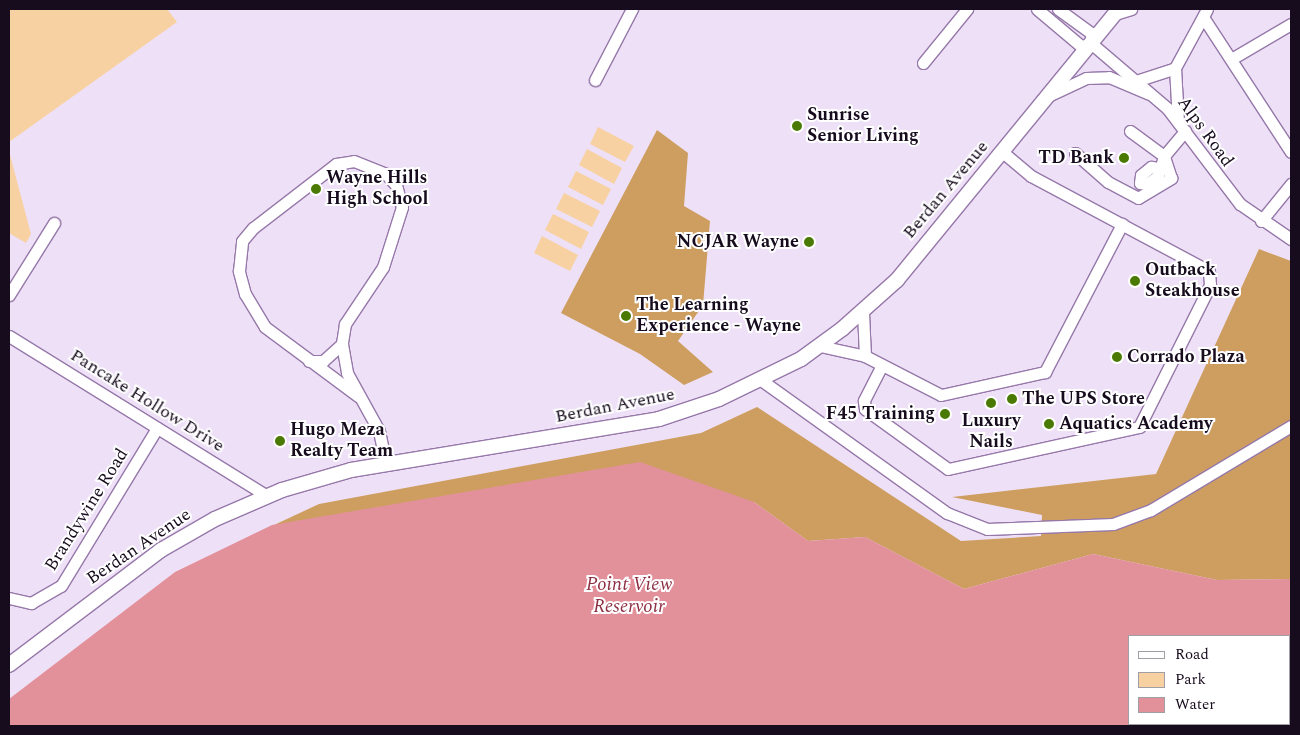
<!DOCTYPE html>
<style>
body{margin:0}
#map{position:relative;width:1300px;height:735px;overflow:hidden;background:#eee1f7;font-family:Spectral,serif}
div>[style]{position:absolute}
.green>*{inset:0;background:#f8d1a2}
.forest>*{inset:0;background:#ce9e60}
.water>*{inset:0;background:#e2919b}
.roads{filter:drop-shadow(1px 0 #9678a9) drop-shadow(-1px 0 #9678a9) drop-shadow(0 1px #9678a9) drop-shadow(0 -1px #9678a9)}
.minor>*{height:11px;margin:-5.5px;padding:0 5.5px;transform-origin:5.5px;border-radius:5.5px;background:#fff}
.major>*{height:14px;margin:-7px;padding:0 7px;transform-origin:7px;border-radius:7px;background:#fff}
.dots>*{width:14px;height:14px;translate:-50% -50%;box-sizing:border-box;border:2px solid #fff;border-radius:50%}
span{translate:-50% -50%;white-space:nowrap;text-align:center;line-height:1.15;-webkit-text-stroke:4px #fff;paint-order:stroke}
.poi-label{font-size:18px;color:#170c1e;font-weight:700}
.left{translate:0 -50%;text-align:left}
.right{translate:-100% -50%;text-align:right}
.street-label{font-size:18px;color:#170c1e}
.water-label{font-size:19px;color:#8e3043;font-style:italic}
.frame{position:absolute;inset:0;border:10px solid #170c1e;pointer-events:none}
.legend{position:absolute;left:1128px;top:635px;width:162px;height:90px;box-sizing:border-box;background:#fff;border:1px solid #a29ea5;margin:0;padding:6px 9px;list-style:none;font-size:15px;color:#170c1e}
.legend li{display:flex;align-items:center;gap:10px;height:25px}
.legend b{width:25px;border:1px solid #a29ea5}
</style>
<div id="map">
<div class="green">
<i style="clip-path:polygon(9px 9px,167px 9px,177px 22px,9px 142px)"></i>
<i style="clip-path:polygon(598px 127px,634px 146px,625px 162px,590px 144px)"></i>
<i style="clip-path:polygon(587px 149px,622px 168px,614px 184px,579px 165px)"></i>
<i style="clip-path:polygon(9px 151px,31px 234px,26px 243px,9px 233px)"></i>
<i style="clip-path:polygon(576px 171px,611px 189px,603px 205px,568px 187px)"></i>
<i style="clip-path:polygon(564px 193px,600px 211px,592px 227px,556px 209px)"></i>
<i style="clip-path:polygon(553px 214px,589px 232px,581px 249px,545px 230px)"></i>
<i style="clip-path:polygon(542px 236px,578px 255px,570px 271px,534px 253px)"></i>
</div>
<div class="forest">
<i style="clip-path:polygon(657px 130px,688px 153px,684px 206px,710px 221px,703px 305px,678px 341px,713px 372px,684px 385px,640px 354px,561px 313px)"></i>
<i style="clip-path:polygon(1259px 249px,1291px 261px,1291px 579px,1217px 580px,1093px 554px,964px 589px,865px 537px,808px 541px,754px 502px,274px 525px,319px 504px,701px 433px,757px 407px,961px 541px,1041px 536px,1042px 515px,952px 497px,1156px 474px)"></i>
</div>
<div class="water">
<i style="clip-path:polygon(evenodd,640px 462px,754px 502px,808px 541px,865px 537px,964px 589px,1093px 554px,1217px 580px,1291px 579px,1291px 726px,9px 726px,9px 699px,175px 572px,272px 525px,640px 462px,1129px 636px,1289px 636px,1289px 724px,1129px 724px,1129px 636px)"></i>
</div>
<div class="roads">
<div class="minor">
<i style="left:1037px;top:9px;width:57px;rotate:40.1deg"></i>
<i style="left:1081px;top:46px;width:11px;rotate:-10deg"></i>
<i style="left:1058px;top:9px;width:41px;rotate:36deg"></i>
<i style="left:1091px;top:33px;width:11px;rotate:85deg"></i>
<i style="left:1115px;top:14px;width:17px;rotate:-17deg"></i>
<i style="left:1203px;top:17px;width:161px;rotate:56.9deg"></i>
<i style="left:1092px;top:44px;width:99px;rotate:40.5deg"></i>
<i style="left:1167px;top:108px;width:121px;rotate:52.8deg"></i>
<i style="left:1240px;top:204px;width:62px;rotate:34.5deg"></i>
<i style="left:1233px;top:58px;width:67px;rotate:-30.4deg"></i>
<i style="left:923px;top:63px;width:70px;rotate:-50.8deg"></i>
<i style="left:595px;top:80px;width:80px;rotate:-62.5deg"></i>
<i style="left:1139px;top:80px;width:38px;rotate:-18deg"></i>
<i style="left:1050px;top:95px;width:40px;rotate:-25deg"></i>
<i style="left:1086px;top:78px;width:23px;rotate:-2deg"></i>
<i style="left:1109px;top:77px;width:43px;rotate:23deg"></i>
<i style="left:1178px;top:121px;width:53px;rotate:-93.2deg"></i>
<i style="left:1175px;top:68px;width:67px;rotate:-61.5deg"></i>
<i style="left:1130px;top:131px;width:42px;rotate:36.3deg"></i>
<i style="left:1164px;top:156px;width:33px;rotate:-50deg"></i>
<i style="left:1075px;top:153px;width:44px;rotate:41.3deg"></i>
<i style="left:1108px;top:182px;width:34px;rotate:28deg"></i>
<i style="left:1138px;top:198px;width:39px;rotate:-31deg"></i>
<i style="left:1171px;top:178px;width:23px;rotate:-108deg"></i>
<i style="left:1140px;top:183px;width:7px;rotate:8deg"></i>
<i style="left:1147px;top:184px;width:14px;rotate:-36deg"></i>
<i style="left:1158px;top:176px;width:21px;rotate:-73deg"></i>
<i style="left:1140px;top:183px;width:8px;rotate:-83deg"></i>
<i style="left:1141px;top:175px;width:13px;rotate:-39deg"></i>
<i style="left:1151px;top:167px;width:8px;rotate:7deg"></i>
<i style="left:1261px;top:221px;width:48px;rotate:-51deg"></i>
<i style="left:9px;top:295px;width:85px;rotate:-58deg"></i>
<i style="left:863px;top:312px;width:44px;rotate:87.4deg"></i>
<i style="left:9px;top:336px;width:304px;rotate:31.8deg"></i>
<i style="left:820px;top:346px;width:46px;rotate:12.5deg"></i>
<i style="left:865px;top:356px;width:85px;rotate:27.2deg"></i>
<i style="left:941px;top:395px;width:107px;rotate:-12.5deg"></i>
<i style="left:1045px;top:372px;width:167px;rotate:-62.5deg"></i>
<i style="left:309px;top:361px;width:14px"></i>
<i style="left:323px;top:361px;width:25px;rotate:-42deg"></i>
<i style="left:881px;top:367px;width:38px;rotate:117deg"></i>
<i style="left:864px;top:401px;width:8px;rotate:83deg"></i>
<i style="left:865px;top:409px;width:102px;rotate:35.9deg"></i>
<i style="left:948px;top:469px;width:196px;rotate:-12.4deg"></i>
<i style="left:1139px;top:427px;width:159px;rotate:-63.4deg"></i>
<i style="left:1210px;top:285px;width:14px;rotate:-94deg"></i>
<i style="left:1209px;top:271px;width:202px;rotate:-151.9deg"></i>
<i style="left:1031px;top:176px;width:38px;rotate:-140deg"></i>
<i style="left:761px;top:380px;width:229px;rotate:35.6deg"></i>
<i style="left:947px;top:513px;width:43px;rotate:21.8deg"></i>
<i style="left:987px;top:529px;width:126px;rotate:-2.3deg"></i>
<i style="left:1113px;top:524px;width:40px;rotate:-20.2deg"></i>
<i style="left:1151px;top:510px;width:163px;rotate:-31deg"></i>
<i style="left:358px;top:396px;width:116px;rotate:-143.4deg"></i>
<i style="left:265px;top:327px;width:39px;rotate:-121deg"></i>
<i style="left:245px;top:294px;width:24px;rotate:-105deg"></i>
<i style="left:239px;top:271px;width:30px;rotate:-84deg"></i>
<i style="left:242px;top:241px;width:17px;rotate:-50deg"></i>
<i style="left:253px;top:228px;width:105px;rotate:-37.6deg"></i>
<i style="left:336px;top:164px;width:18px;rotate:-9deg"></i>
<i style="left:354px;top:161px;width:35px;rotate:22deg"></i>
<i style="left:386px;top:174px;width:15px;rotate:48deg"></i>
<i style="left:396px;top:185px;width:23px;rotate:75deg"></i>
<i style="left:402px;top:207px;width:63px;rotate:107.6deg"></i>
<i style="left:383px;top:267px;width:69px;rotate:123.7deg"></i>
<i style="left:345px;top:324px;width:20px;rotate:99deg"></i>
<i style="left:342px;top:344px;width:29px;rotate:80deg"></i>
<i style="left:347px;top:373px;width:66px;rotate:61.1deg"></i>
<i style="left:379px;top:431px;width:33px;rotate:78deg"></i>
<i style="left:9px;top:598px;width:23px;rotate:13deg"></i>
<i style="left:31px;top:603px;width:34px;rotate:-30deg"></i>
<i style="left:61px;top:586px;width:185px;rotate:-58.7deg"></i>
</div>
<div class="major">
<i style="left:9px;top:665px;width:191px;rotate:-37.1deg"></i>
<i style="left:161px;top:550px;width:62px;rotate:-29.9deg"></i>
<i style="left:215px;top:519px;width:73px;rotate:-23.4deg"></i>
<i style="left:282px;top:490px;width:72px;rotate:-16.2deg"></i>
<i style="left:351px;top:470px;width:312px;rotate:-9.4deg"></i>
<i style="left:659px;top:419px;width:63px;rotate:-18.4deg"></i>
<i style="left:719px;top:399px;width:91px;rotate:-26deg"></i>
<i style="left:801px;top:359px;width:51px;rotate:-36.2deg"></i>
<i style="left:842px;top:329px;width:74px;rotate:-41.7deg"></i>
<i style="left:897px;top:280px;width:350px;rotate:-50.7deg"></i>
</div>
</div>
<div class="dots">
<i style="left:797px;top:126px;background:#4a7a03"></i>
<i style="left:1124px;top:158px;background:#4a7a03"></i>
<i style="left:316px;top:189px;background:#4a7a03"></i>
<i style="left:809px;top:242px;background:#4a7a03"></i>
<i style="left:1135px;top:281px;background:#4a7a03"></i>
<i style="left:626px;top:316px;background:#4a7a03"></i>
<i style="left:1117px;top:357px;background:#4a7a03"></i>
<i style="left:1012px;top:399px;background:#4a7a03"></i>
<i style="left:991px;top:403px;background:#4a7a03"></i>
<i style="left:945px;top:414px;background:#4a7a03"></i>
<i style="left:1049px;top:424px;background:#4a7a03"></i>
<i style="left:280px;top:441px;background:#4a7a03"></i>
</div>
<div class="poi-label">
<span class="left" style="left:807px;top:126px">Sunrise<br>Senior Living</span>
<span class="right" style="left:1114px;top:158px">TD Bank</span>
<span class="left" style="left:326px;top:189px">Wayne Hills<br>High School</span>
<span class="right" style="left:799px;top:242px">NCJAR Wayne</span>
<span class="left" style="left:1145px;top:281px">Outback<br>Steakhouse</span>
<span class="left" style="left:636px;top:316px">The Learning<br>Experience - Wayne</span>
<span class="left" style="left:1127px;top:357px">Corrado Plaza</span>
<span class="left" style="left:1022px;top:399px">The UPS Store</span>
<span class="right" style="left:935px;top:414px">F45 Training</span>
<span style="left:991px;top:432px">Luxury<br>Nails</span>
<span class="left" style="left:1059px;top:424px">Aquatics Academy</span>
<span class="left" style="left:290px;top:441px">Hugo Meza<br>Realty Team</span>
</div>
<div class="street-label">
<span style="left:1205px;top:132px;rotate:54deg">Alps Road</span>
<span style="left:946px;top:190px;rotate:-50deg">Berdan Avenue</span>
<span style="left:147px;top:401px;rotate:32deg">Pancake Hollow Drive</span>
<span style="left:615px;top:406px;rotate:-11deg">Berdan Avenue</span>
<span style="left:87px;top:510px;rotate:-58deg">Brandywine Road</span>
<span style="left:139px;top:547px;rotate:-34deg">Berdan Avenue</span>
</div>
<div class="water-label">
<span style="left:629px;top:596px">Point View<br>Reservoir</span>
</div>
<div class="frame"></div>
<ul class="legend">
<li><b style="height:6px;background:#fff"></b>Road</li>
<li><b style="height:14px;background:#f8d1a2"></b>Park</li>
<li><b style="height:14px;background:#e2919b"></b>Water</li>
</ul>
</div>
